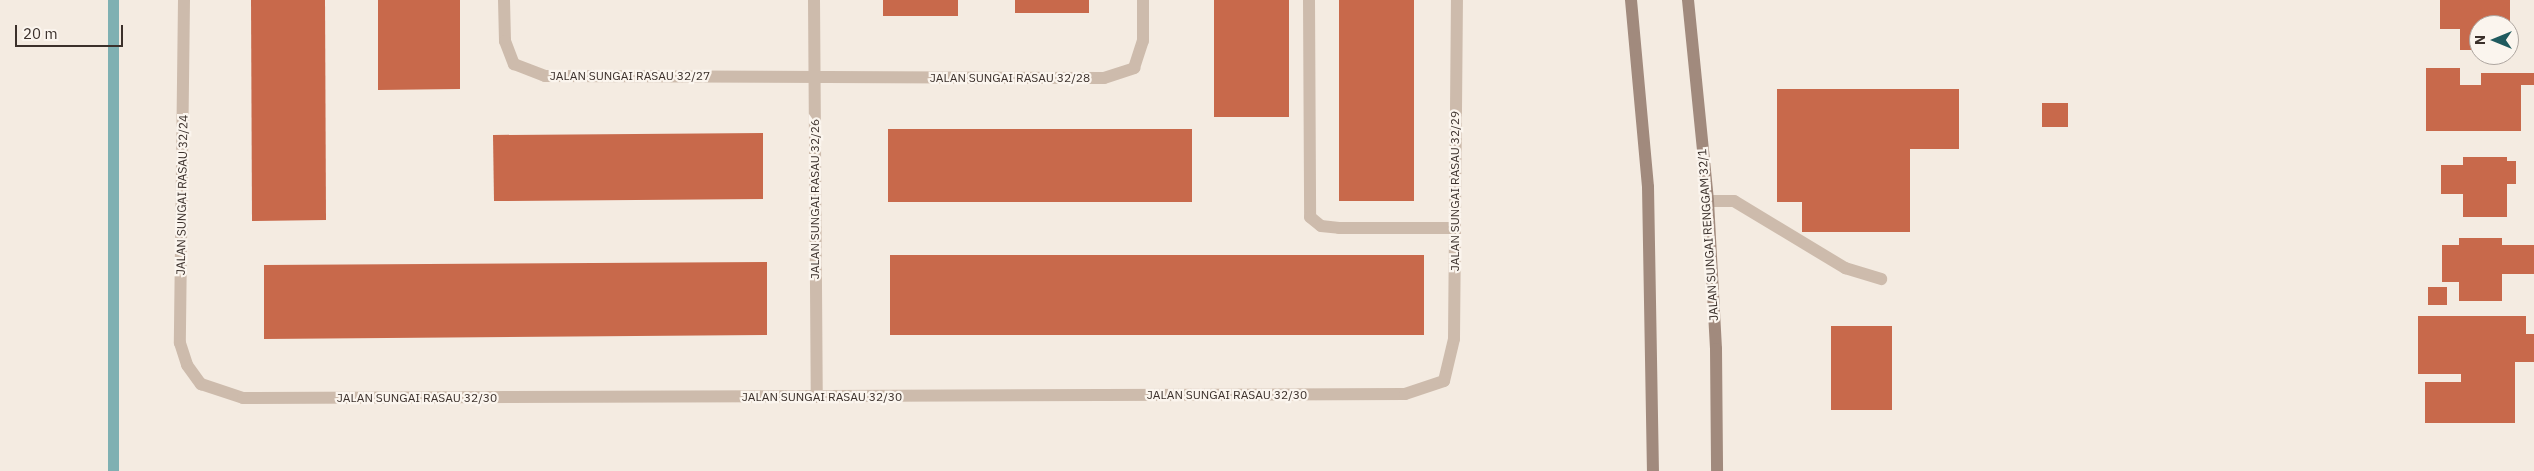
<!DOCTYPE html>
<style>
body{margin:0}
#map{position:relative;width:2534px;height:471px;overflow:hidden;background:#f4ebe1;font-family:"IBM Plex Sans",sans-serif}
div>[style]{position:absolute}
.stream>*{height:11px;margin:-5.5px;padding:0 5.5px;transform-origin:5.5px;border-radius:5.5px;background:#7fb0b2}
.building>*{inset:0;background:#c8694b}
.service>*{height:12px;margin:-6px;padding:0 6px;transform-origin:6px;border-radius:6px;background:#cdbbac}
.minor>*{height:12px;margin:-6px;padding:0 6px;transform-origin:6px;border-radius:6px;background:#cdbbac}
.secondary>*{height:12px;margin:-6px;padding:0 6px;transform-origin:6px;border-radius:6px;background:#a18a7d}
span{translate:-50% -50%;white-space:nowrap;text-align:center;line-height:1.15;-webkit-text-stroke:4.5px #fbf5ee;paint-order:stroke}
.street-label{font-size:12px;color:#3b302b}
.north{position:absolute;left:2469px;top:15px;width:50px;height:50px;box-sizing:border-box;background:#fbf5ee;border:1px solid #aea6a0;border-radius:50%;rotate:270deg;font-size:14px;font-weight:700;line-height:20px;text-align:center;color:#3b302b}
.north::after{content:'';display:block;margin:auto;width:18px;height:22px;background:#1f5a5e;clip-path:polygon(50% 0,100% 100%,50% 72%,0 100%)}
.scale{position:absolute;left:15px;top:25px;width:108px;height:22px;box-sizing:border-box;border:2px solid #3b302b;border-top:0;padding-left:6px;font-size:15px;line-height:18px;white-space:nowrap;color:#3b302b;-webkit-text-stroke:4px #fbf5ee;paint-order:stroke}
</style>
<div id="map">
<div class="stream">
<i style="left:113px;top:471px;width:471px;rotate:-90deg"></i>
</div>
<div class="building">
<i style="clip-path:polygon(251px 0,325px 0,326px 220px,252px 221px)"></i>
<i style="clip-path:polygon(378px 0,460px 0,460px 89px,378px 90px)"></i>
<i style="clip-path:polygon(883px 0,958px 0,958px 16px,883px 16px)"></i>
<i style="clip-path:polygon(1015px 0,1089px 0,1089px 13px,1015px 13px)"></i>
<i style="clip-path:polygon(1214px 0,1289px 0,1289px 117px,1214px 117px)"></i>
<i style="clip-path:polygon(1339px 0,1414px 0,1414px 201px,1339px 201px)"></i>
<i style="clip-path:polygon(2440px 0,2510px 0,2510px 25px,2479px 25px,2479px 50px,2460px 50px,2460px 29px,2440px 29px)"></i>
<i style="clip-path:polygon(2426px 68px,2460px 68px,2460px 85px,2481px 85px,2481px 73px,2534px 73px,2534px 85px,2521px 85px,2521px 131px,2426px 131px)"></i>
<i style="clip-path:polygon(1777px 89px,1959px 89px,1959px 149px,1910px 149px,1910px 232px,1802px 232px,1802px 202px,1777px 202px)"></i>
<i style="clip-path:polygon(2042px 103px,2068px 103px,2068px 127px,2042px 127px)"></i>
<i style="clip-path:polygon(888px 129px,1192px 129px,1192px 202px,888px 202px)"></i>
<i style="clip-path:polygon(763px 133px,763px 199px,494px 201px,493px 135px)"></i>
<i style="clip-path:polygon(2463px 157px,2507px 157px,2507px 161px,2516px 161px,2516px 184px,2507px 184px,2507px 217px,2463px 217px,2463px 194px,2441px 194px,2441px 165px,2463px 165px)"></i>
<i style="clip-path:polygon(2459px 238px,2502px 238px,2502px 245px,2534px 245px,2534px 274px,2502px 274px,2502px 301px,2459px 301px,2459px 282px,2442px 282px,2442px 245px,2459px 245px)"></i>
<i style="clip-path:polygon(890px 255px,1424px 255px,1424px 335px,890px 335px)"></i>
<i style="clip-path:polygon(767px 262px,767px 335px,264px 339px,264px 265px)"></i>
<i style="clip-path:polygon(2428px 287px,2447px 287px,2447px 305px,2428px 305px)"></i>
<i style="clip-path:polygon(2418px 316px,2526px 316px,2526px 334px,2534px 334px,2534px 362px,2515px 362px,2515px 423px,2425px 423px,2425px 382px,2461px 382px,2461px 374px,2418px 374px)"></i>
<i style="clip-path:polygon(1831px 326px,1892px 326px,1892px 410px,1831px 410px)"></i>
</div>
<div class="service">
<i style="left:1309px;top:0;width:217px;rotate:89.7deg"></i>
<i style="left:1310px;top:217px;width:14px;rotate:39deg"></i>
<i style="left:1321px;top:226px;width:18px;rotate:6deg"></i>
<i style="left:1339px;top:228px;width:115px"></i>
<i style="left:1708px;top:201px;width:26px"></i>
<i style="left:1734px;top:201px;width:130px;rotate:31.1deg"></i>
<i style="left:1845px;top:268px;width:38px;rotate:17deg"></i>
</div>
<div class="minor">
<i style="left:184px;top:0;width:343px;rotate:90.7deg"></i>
<i style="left:180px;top:343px;width:23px;rotate:72deg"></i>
<i style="left:187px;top:365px;width:24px;rotate:54deg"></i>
<i style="left:201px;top:384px;width:44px;rotate:18.4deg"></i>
<i style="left:243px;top:398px;width:1162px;rotate:-0.2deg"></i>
<i style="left:1405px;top:394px;width:41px;rotate:-18.4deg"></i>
<i style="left:1444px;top:381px;width:43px;rotate:-76.6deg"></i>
<i style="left:1454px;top:339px;width:339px;rotate:-89.5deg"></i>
<i style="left:504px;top:0;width:41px;rotate:88.6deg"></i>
<i style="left:505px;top:41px;width:25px;rotate:69deg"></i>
<i style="left:514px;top:64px;width:33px;rotate:21deg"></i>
<i style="left:545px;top:76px;width:559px;rotate:0.2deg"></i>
<i style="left:1104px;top:78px;width:32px;rotate:-18deg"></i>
<i style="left:1134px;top:68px;width:28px;rotate:-72deg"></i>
<i style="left:1143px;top:41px;width:41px;rotate:-90deg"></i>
<i style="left:814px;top:0;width:397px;rotate:89.6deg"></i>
</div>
<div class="secondary">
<i style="left:1631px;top:0;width:188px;rotate:84.8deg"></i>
<i style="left:1648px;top:187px;width:284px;rotate:89deg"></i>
<i style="left:1688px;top:0;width:202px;rotate:84.3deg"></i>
<i style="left:1708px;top:201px;width:148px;rotate:86.9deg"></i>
<i style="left:1716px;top:349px;width:122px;rotate:89.5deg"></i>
</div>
<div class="street-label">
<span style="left:630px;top:76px">JALAN SUNGAI RASAU 32/27</span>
<span style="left:1010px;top:78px">JALAN SUNGAI RASAU 32/28</span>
<span style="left:1455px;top:191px;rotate:-90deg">JALAN SUNGAI RASAU 32/29</span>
<span style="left:182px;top:195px;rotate:-89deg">JALAN SUNGAI RASAU 32/24</span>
<span style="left:815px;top:199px;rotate:-90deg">JALAN SUNGAI RASAU 32/26</span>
<span style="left:1708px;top:235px;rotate:-94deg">JALAN SUNGAI RENGGAM 32/1</span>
<span style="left:1227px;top:395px">JALAN SUNGAI RASAU 32/30</span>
<span style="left:822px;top:397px">JALAN SUNGAI RASAU 32/30</span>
<span style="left:417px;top:398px">JALAN SUNGAI RASAU 32/30</span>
</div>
<div class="north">N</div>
<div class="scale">20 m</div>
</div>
